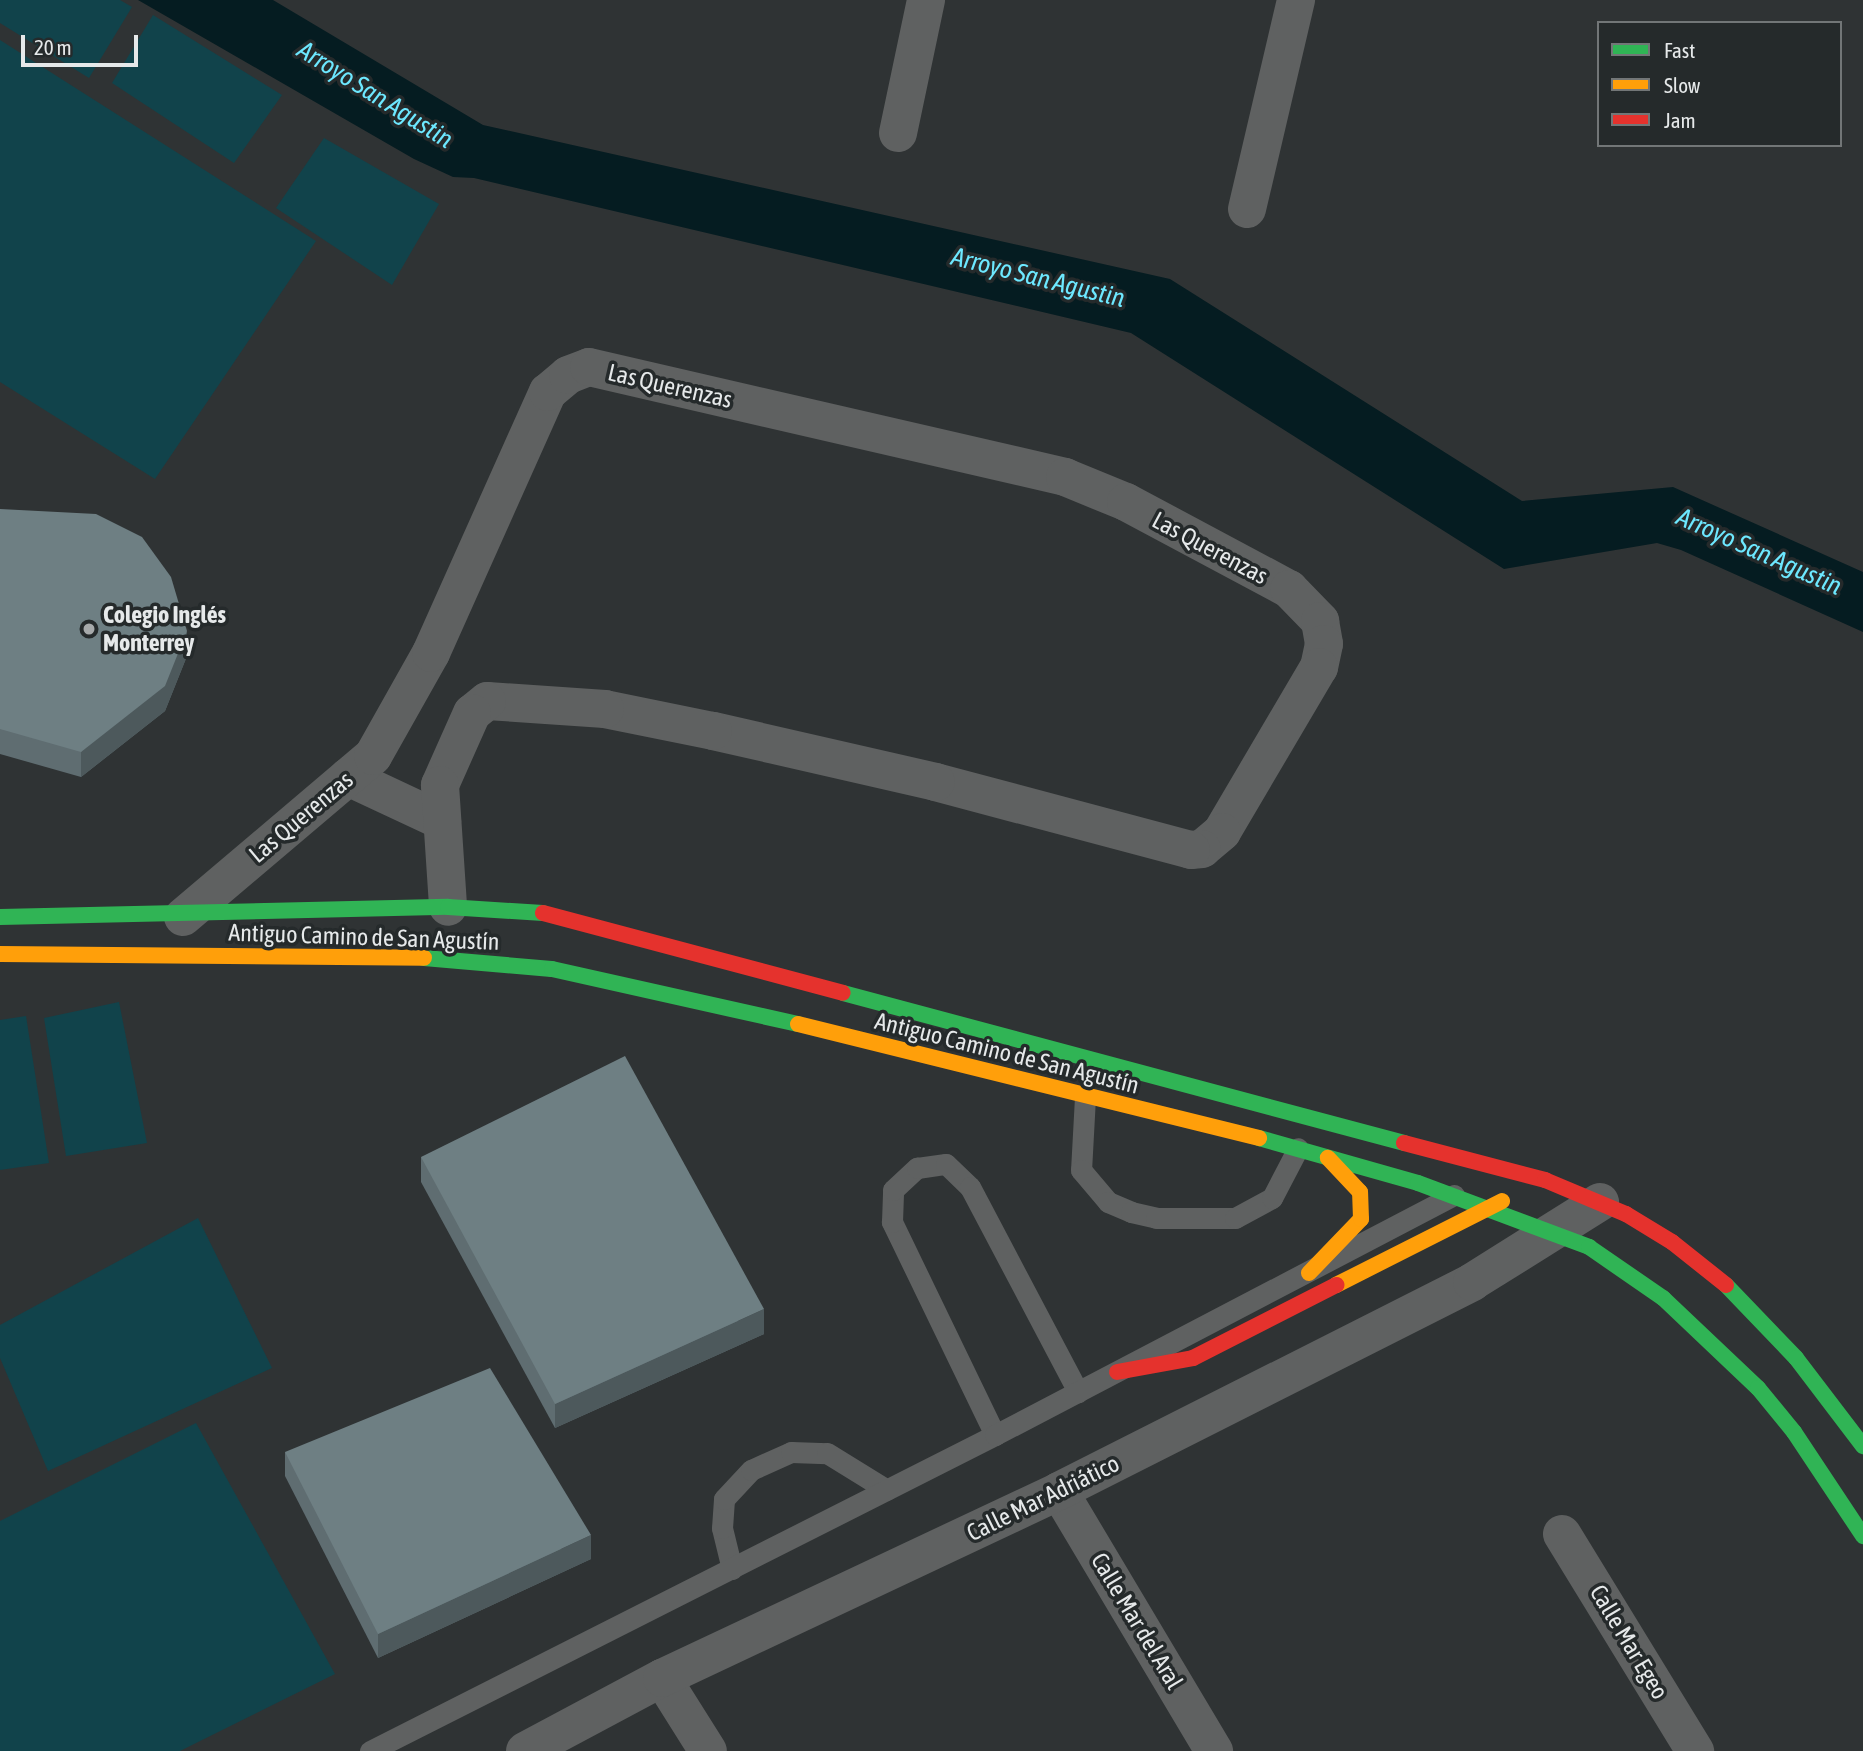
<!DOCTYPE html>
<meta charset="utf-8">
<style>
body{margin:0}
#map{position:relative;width:1863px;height:1751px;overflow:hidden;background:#2f3334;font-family:"Asap Condensed",sans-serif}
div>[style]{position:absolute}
.green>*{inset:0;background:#11434b}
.water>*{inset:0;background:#051c21}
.lane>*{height:21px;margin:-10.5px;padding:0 10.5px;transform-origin:10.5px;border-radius:10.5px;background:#5f6161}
.street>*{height:38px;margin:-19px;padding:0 19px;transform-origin:19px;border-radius:19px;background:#5f6161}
.fast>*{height:16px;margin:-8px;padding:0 8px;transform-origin:8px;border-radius:8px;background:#30b455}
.slow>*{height:16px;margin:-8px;padding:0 8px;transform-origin:8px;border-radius:8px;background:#ff9f0a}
.jam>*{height:16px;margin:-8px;padding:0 8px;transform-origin:8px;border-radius:8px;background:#e5322d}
.wall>*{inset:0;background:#5f6d71}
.shaded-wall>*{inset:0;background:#4d595c}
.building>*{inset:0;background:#6e7f83}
.dots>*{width:19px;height:19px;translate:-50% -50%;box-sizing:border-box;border:4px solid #252a2b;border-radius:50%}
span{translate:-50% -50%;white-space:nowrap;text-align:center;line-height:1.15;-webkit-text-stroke:7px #252a2b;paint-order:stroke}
.street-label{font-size:24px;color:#e6e9ea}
.poi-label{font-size:24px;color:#e6e9ea;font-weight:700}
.left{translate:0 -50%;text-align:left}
.water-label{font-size:26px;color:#6de8ff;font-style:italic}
.legend{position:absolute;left:1597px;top:21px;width:245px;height:126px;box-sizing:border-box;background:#252a2b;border:2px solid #727677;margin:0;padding:9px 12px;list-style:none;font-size:21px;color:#e6e9ea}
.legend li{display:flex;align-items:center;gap:14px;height:35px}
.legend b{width:35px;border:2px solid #727677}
.scale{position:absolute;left:21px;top:35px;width:117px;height:32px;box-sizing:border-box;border:4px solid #e6e9ea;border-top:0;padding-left:9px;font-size:21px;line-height:24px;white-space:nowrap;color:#e6e9ea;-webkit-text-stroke:5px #252a2b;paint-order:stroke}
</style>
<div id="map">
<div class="green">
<i style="clip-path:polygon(0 0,120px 0,132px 7px,89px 78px,0 23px)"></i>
<i style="clip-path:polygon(153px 15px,282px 95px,234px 163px,112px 83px)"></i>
<i style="clip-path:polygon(0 40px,316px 241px,155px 479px,0 382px)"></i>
<i style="clip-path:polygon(324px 138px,439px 204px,392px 285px,276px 208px)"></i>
<i style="clip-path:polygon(119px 1002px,147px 1143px,66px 1156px,44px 1018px)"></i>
<i style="clip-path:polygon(26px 1016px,49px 1163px,0 1170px,0 1020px)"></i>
<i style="clip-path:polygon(198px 1218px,272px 1368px,48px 1471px,0 1358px,0 1325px)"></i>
<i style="clip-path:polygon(196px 1423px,335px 1674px,180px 1751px,0 1751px,0 1521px)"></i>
</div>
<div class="water">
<i style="clip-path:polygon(138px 0,273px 0,483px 125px,1170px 279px,1522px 501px,1673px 487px,1863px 572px,1863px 632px,1681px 550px,1657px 543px,1504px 569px,1131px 333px,474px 178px,453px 177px,414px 159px)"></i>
</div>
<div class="lane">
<i style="left:1085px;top:1097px;width:73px;rotate:93.1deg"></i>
<i style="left:1081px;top:1170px;width:42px;rotate:49.8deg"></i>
<i style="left:1108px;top:1202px;width:25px;rotate:23deg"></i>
<i style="left:1131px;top:1212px;width:26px;rotate:13deg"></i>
<i style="left:1156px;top:1218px;width:79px"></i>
<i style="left:1235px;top:1218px;width:42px;rotate:-28.4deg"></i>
<i style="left:1272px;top:1198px;width:56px;rotate:-62.5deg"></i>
<i style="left:995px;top:1435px;width:237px;rotate:-115.8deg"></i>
<i style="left:892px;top:1222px;width:32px;rotate:-88deg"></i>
<i style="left:893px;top:1190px;width:33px;rotate:-43deg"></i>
<i style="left:917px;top:1168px;width:29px;rotate:-8deg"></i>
<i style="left:946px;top:1164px;width:33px;rotate:44deg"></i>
<i style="left:970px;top:1187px;width:232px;rotate:62.2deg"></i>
<i style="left:732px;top:1569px;width:42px;rotate:-103.7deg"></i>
<i style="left:722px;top:1528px;width:29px;rotate:-86deg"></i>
<i style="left:724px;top:1499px;width:40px;rotate:-47deg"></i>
<i style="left:751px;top:1470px;width:44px;rotate:-24.2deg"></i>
<i style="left:791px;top:1452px;width:36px;rotate:2deg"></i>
<i style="left:827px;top:1453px;width:70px;rotate:31.7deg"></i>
<i style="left:370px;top:1751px;width:700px;rotate:-26.82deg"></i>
<i style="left:995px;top:1435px;width:518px;rotate:-27.6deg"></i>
</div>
<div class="street">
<i style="left:898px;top:133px;width:136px;rotate:-78.1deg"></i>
<i style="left:1247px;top:209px;width:215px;rotate:-76.8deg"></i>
<i style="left:348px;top:777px;width:104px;rotate:25.1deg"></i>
<i style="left:183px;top:917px;width:249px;rotate:-40.3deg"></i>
<i style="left:373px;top:756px;width:118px;rotate:-60.6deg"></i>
<i style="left:431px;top:653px;width:286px;rotate:-65.9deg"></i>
<i style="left:548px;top:392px;width:26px;rotate:-40deg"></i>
<i style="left:568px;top:375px;width:22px;rotate:-21deg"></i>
<i style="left:589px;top:367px;width:489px;rotate:13deg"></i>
<i style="left:1065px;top:477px;width:66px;rotate:22.3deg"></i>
<i style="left:1126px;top:502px;width:185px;rotate:28.1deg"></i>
<i style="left:1289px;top:589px;width:45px;rotate:45.9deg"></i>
<i style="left:1320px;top:621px;width:23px;rotate:80deg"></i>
<i style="left:1324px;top:644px;width:24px;rotate:102deg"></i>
<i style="left:1319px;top:667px;width:191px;rotate:120.5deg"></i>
<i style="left:1222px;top:832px;width:26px;rotate:140deg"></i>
<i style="left:1202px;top:849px;width:11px;rotate:175deg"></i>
<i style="left:1191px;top:850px;width:264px;rotate:-165.1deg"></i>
<i style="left:936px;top:782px;width:229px;rotate:-167.1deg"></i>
<i style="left:713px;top:731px;width:110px;rotate:-168.5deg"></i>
<i style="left:605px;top:709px;width:118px;rotate:-176.1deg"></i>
<i style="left:487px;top:701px;width:19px;rotate:141deg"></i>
<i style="left:472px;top:713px;width:79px;rotate:114deg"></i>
<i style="left:440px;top:785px;width:122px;rotate:86.2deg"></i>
<i style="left:1059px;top:1491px;width:303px;rotate:59.2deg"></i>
<i style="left:1562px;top:1534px;width:255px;rotate:58.5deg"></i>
<i style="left:662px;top:1678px;width:86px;rotate:57.8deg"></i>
<i style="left:525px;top:1751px;width:155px;rotate:-28.1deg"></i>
<i style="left:662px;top:1678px;width:439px;rotate:-25.2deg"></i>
<i style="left:1059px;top:1491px;width:463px;rotate:-26.8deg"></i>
<i style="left:1472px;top:1282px;width:151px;rotate:-32deg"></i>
</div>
<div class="fast">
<i style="left:0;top:917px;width:448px;rotate:-1.3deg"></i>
<i style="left:448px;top:907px;width:95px;rotate:3.6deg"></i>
<i style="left:424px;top:958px;width:128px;rotate:4.9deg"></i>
<i style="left:552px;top:969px;width:252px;rotate:12.6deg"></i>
<i style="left:843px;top:993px;width:581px;rotate:14.97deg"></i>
<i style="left:1259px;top:1138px;width:165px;rotate:15.8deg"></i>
<i style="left:1418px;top:1183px;width:183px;rotate:20.5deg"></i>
<i style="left:1589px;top:1247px;width:90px;rotate:34.6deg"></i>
<i style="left:1663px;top:1298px;width:131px;rotate:43.5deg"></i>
<i style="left:1758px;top:1388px;width:57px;rotate:50.7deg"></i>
<i style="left:1794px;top:1432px;width:125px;rotate:56.4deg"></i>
<i style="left:1726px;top:1285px;width:101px;rotate:46.2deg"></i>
<i style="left:1796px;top:1358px;width:111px;rotate:52.7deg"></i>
</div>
<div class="slow">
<i style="left:0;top:954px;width:424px;rotate:0.5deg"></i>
<i style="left:798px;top:1024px;width:475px;rotate:13.9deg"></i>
<i style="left:1309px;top:1273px;width:75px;rotate:-46.1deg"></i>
<i style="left:1361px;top:1219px;width:27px;rotate:-92deg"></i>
<i style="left:1360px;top:1192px;width:47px;rotate:-133.3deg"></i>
<i style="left:1336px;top:1285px;width:186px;rotate:-26.8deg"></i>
</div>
<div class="jam">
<i style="left:543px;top:913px;width:310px;rotate:14.9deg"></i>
<i style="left:1404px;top:1143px;width:146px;rotate:14.7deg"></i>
<i style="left:1545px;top:1180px;width:88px;rotate:22.8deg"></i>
<i style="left:1626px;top:1214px;width:54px;rotate:31.3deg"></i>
<i style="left:1672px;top:1242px;width:69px;rotate:38.5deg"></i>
<i style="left:1117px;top:1372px;width:77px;rotate:-10.4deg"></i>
<i style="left:1193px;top:1358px;width:161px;rotate:-27deg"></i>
</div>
<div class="wall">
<i style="clip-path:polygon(0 509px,187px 656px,165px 711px,81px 777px,0 754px)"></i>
<i style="clip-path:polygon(421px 1157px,764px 1334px,555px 1428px,421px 1182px)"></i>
<i style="clip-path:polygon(285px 1452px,591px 1559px,378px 1658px,285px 1476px)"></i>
</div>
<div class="shaded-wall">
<i style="clip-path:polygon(187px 631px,187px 656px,165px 711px,81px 777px,81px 752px)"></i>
<i style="clip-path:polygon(764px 1309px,764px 1334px,555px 1428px,555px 1404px)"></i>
<i style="clip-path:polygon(591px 1535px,591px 1559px,378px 1658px,378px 1634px)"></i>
</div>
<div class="building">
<i style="clip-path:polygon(0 509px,96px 514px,142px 537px,171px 577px,187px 631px,165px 686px,81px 752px,0 729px)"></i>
<i style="clip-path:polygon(625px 1056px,764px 1309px,555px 1404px,421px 1157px)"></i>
<i style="clip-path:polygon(490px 1368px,591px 1535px,378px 1634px,285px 1452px)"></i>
</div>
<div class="dots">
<i style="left:89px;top:629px;background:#a6a9aa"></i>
</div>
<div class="street-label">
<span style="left:670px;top:386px;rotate:13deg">Las Querenzas</span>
<span style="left:1210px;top:548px;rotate:28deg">Las Querenzas</span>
<span style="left:301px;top:817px;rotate:-40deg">Las Querenzas</span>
<span style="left:364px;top:937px;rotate:2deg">Antiguo Camino de San Agustín</span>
<span style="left:1007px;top:1053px;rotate:14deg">Antiguo Camino de San Agustín</span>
<span style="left:1043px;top:1498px;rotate:-26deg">Calle Mar Adriático</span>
<span style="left:1137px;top:1621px;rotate:59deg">Calle Mar del Aral</span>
<span style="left:1629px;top:1642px;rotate:59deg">Calle Mar Egeo</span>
</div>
<div class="poi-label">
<span class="left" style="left:103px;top:629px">Colegio Inglés<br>Monterrey</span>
</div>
<div class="water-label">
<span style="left:375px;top:95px;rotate:32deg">Arroyo San Agustin</span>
<span style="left:1038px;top:278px;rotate:14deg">Arroyo San Agustin</span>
<span style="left:1759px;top:552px;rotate:24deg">Arroyo San Agustin</span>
</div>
<ul class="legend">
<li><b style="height:9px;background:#30b455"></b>Fast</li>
<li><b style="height:9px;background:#ff9f0a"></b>Slow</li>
<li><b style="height:9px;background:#e5322d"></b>Jam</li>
</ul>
<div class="scale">20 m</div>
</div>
